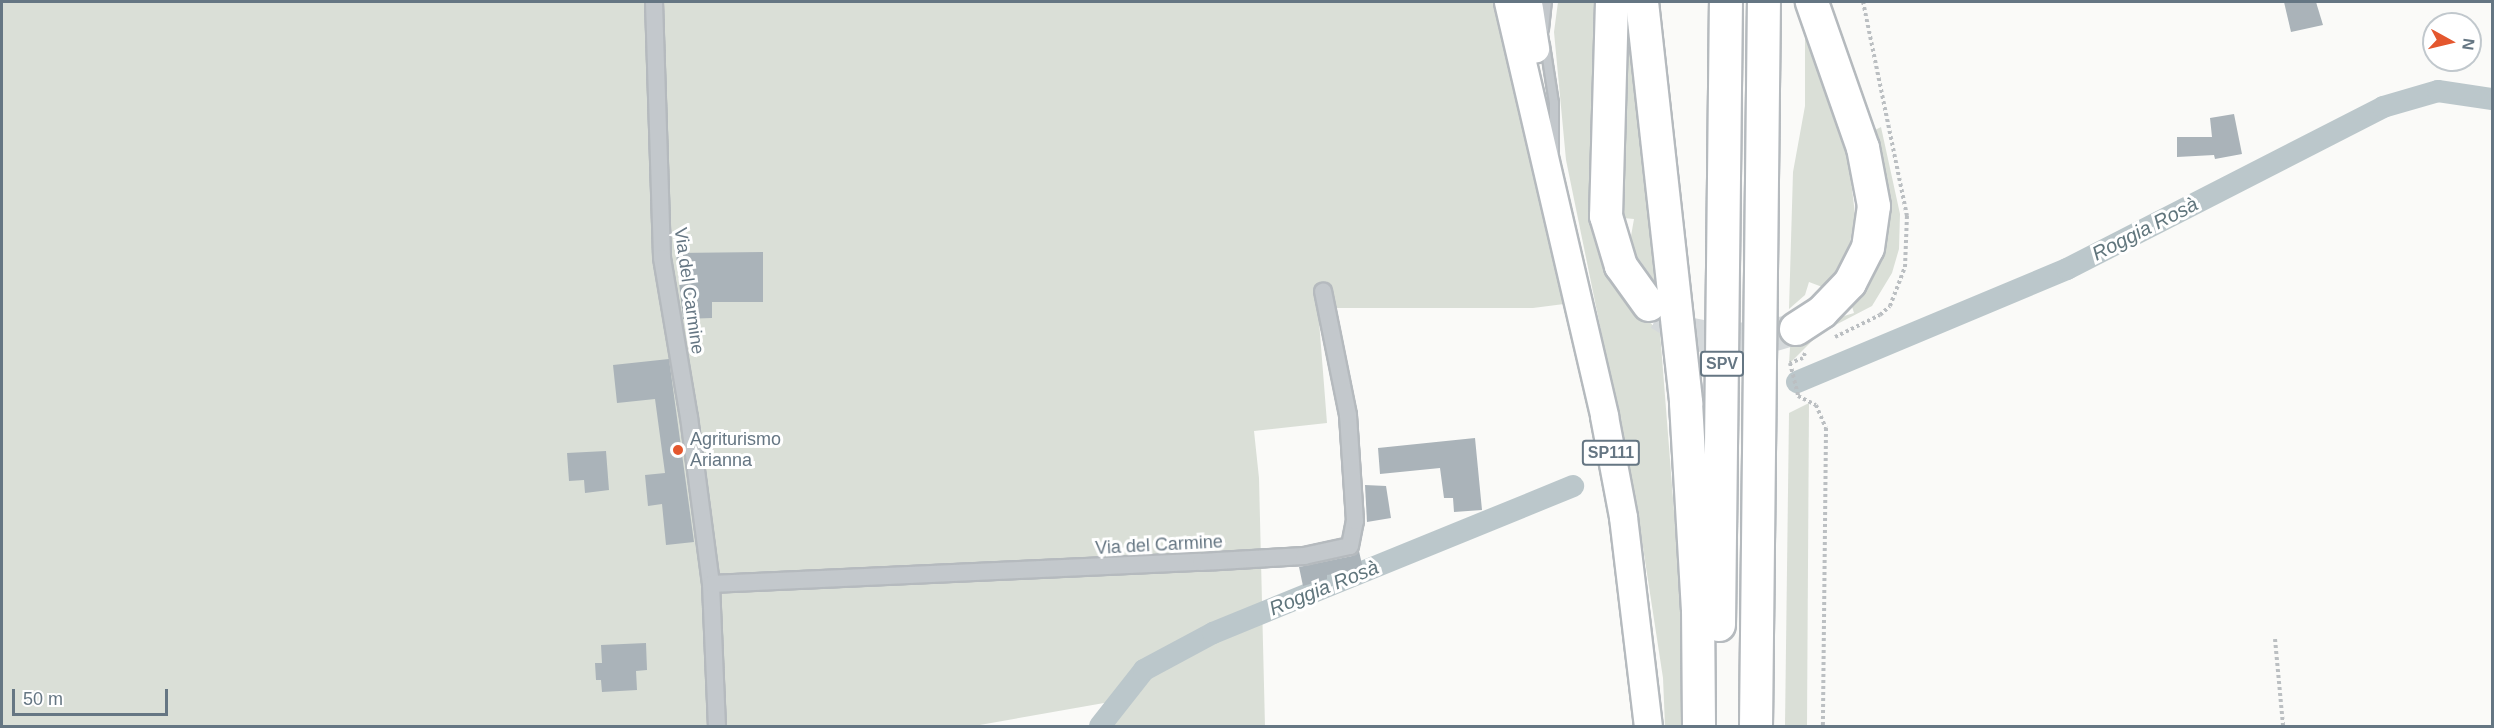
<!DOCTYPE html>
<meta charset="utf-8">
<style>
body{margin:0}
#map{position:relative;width:2494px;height:728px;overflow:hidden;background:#fafaf8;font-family:Arial,sans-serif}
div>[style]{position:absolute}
.green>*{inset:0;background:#dadfd7}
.canal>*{height:22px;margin:-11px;padding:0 11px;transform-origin:11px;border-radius:11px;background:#bbc7cb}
.building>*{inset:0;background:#aab3b9}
.motorway-tunnel>*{height:32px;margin-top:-16px;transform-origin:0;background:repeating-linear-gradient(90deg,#d5d9db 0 32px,transparent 0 48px)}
.path>*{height:4px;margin-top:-2px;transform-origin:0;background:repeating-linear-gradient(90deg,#bbbfc2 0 3px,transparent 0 6px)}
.roads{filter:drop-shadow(2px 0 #b5babe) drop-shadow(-2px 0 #b5babe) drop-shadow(0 2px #b5babe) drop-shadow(0 -2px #b5babe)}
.service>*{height:8px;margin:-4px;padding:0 4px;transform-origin:4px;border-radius:4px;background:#c3c8cc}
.minor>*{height:16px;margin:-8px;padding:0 8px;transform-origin:8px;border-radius:8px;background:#c3c8cc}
.primary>*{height:27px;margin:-13.5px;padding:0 13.5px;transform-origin:13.5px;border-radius:13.5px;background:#fff}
.motorway>*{height:32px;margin:-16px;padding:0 16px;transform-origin:16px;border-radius:16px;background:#fff}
.dots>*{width:16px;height:16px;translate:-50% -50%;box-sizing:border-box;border:3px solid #fff;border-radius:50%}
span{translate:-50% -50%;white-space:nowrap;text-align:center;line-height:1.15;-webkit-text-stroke:6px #fff;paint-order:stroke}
.shield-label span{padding:2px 4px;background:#fff;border:2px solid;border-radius:4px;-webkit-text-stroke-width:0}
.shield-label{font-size:16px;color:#657683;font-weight:700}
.street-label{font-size:18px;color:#657683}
.poi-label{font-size:18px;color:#657683}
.left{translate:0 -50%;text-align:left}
.water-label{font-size:20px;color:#60757c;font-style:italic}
.frame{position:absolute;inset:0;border:3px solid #657683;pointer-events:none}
.north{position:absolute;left:2422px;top:12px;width:60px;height:60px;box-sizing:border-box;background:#fff;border:2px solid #c1c8cd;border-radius:50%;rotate:98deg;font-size:16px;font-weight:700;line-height:24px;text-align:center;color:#657683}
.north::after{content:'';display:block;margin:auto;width:21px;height:27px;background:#e4572e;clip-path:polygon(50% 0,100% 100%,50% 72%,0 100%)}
.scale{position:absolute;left:12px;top:689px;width:156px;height:27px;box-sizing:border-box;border:3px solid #657683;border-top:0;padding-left:8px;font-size:18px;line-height:21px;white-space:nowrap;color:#657683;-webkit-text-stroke:4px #fff;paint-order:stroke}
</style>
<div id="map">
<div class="green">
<i style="clip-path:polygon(2px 2px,1499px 2px,1564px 304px,1533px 308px,1318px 308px,1327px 423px,1254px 431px,1259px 478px,1265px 726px,1096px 726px,1108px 705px,1104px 703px,974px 726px,2px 725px)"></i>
<i style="clip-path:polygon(1558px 2px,1605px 2px,1598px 134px,1639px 312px,1660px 332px,1683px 626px,1682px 726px,1665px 726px,1663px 678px,1636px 502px,1566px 160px,1554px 32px)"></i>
<i style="clip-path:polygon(1623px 10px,1634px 12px,1661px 290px,1634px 252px,1631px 236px,1634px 219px,1623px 218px,1617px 165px)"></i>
<i style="clip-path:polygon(1805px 26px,1847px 147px,1855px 214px,1850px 243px,1836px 274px,1825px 288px,1809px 282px,1805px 295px,1789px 309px,1793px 172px,1805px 106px)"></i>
<i style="clip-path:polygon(1881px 127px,1900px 214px,1899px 249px,1892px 273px,1872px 306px,1820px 333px,1789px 364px,1790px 347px,1834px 319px,1854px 313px,1850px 300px,1869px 133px)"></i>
<i style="clip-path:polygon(1809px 403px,1807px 726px,1785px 726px,1789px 413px)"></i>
</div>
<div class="canal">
<i style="left:1797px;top:382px;width:293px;rotate:-22.7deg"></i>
<i style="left:2067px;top:269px;width:355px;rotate:-27.1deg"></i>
<i style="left:2383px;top:107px;width:57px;rotate:-16.2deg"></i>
<i style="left:2438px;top:91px;width:55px;rotate:8.4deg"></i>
<i style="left:1100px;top:726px;width:71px;rotate:-51.8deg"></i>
<i style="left:1144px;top:670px;width:78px;rotate:-28.2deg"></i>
<i style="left:1213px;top:633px;width:389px;rotate:-22.2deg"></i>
</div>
<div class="building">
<i style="clip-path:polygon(2284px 2px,2316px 2px,2323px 25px,2291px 32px)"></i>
<i style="clip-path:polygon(2234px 114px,2242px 154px,2215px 159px,2214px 155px,2177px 157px,2177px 137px,2212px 137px,2210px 118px)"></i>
<i style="clip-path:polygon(763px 252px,763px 302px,712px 302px,712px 318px,683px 319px,676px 253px)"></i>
<i style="clip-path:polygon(669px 359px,694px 542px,666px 545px,662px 504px,648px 506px,645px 475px,665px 473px,655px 399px,617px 403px,613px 365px)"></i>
<i style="clip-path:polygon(1475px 438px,1482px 510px,1454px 512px,1453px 498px,1444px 498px,1440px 468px,1380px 474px,1378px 448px)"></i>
<i style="clip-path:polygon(606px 451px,609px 490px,585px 493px,584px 480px,569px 481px,567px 453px)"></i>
<i style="clip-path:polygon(1365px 485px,1386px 486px,1391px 518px,1367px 522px)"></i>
<i style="clip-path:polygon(1359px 551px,1363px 569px,1327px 575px,1327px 579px,1303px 586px,1299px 567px,1352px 556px)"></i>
<i style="clip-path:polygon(646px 643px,647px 670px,636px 671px,637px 690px,602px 692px,601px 680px,596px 680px,595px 663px,602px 663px,601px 645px)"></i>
</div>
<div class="motorway-tunnel">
<i style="left:1659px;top:314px;width:39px;rotate:31deg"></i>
<i style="left:1692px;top:334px;width:26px;rotate:11deg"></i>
<i style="left:1718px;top:339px;width:46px;rotate:-1.2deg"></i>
<i style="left:1764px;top:338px;width:33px;rotate:-16deg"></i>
</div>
<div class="path">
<i style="left:1835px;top:337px;width:50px;rotate:-26.1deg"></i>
<i style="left:1880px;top:315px;width:13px;rotate:-42deg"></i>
<i style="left:1890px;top:306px;width:42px;rotate:-69deg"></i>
<i style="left:1905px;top:267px;width:51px;rotate:-87.8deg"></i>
<i style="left:1907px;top:216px;width:218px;rotate:-101.6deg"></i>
<i style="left:1805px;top:353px;width:5px;rotate:112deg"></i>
<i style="left:1803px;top:358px;width:14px;rotate:159deg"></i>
<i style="left:1790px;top:363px;width:34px;rotate:76deg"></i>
<i style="left:1798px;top:396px;width:20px;rotate:27deg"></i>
<i style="left:1816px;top:405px;width:25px;rotate:67deg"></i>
<i style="left:1826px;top:428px;width:298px;rotate:90.6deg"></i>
<i style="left:2275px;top:639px;width:87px;rotate:84.7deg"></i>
</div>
<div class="roads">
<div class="service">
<i style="left:1544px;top:29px;width:27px;rotate:-84deg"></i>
<i style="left:1545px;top:45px;width:59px;rotate:81.2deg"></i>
<i style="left:1554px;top:103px;width:49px;rotate:90deg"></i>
</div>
<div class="minor">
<i style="left:654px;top:2px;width:256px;rotate:88.2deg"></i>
<i style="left:662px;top:258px;width:161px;rotate:80.4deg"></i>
<i style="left:689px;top:417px;width:168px;rotate:82.5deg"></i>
<i style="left:711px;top:584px;width:142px;rotate:87.6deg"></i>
<i style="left:711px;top:584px;width:490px;rotate:-2.6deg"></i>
<i style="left:1201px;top:562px;width:103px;rotate:-3.3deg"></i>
<i style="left:1304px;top:556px;width:47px;rotate:-12.3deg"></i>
<i style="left:1350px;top:546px;width:25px;rotate:-79deg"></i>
<i style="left:1355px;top:521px;width:106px;rotate:-93.8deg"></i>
<i style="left:1348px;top:415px;width:126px;rotate:-101.4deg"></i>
</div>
<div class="primary">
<i style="left:1508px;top:2px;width:425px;rotate:76.9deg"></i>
<i style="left:1604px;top:416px;width:103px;rotate:79.3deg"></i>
<i style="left:1623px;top:517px;width:210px;rotate:83.2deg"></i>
<i style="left:1528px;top:2px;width:47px;rotate:81.3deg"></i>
</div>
<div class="motorway">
<i style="left:1612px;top:2px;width:214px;rotate:91.6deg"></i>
<i style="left:1606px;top:216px;width:52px;rotate:73.3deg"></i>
<i style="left:1621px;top:266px;width:48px;rotate:54.3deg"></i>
<i style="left:1642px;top:2px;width:403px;rotate:83.7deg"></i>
<i style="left:1686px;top:403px;width:206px;rotate:86.7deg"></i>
<i style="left:1698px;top:609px;width:117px;rotate:89.5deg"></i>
<i style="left:1796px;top:329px;width:31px;rotate:-33deg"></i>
<i style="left:1822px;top:312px;width:40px;rotate:-46deg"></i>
<i style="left:1850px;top:283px;width:39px;rotate:-63deg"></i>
<i style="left:1868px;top:248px;width:42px;rotate:-81.9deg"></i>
<i style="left:1874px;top:206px;width:59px;rotate:-100.7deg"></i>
<i style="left:1863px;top:148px;width:155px;rotate:-109.3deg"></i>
<i style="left:1719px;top:625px;width:623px;rotate:-89.36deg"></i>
<i style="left:1756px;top:726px;width:724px;rotate:-89.37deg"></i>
</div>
</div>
<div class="dots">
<i style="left:678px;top:450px;background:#e4572e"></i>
</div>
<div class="shield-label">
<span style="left:1722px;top:364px">SPV</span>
<span style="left:1611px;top:453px">SP111</span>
</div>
<div class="street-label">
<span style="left:689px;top:291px;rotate:82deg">Via del Carmine</span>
<span style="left:1159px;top:545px;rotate:-3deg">Via del Carmine</span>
</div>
<div class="poi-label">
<span class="left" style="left:690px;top:450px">Agriturismo<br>Arianna</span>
</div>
<div class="water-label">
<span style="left:2145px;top:229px;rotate:-27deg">Roggia Rosà</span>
<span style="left:1324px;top:588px;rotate:-22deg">Roggia Rosà</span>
</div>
<div class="frame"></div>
<div class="north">N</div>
<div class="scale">50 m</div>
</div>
